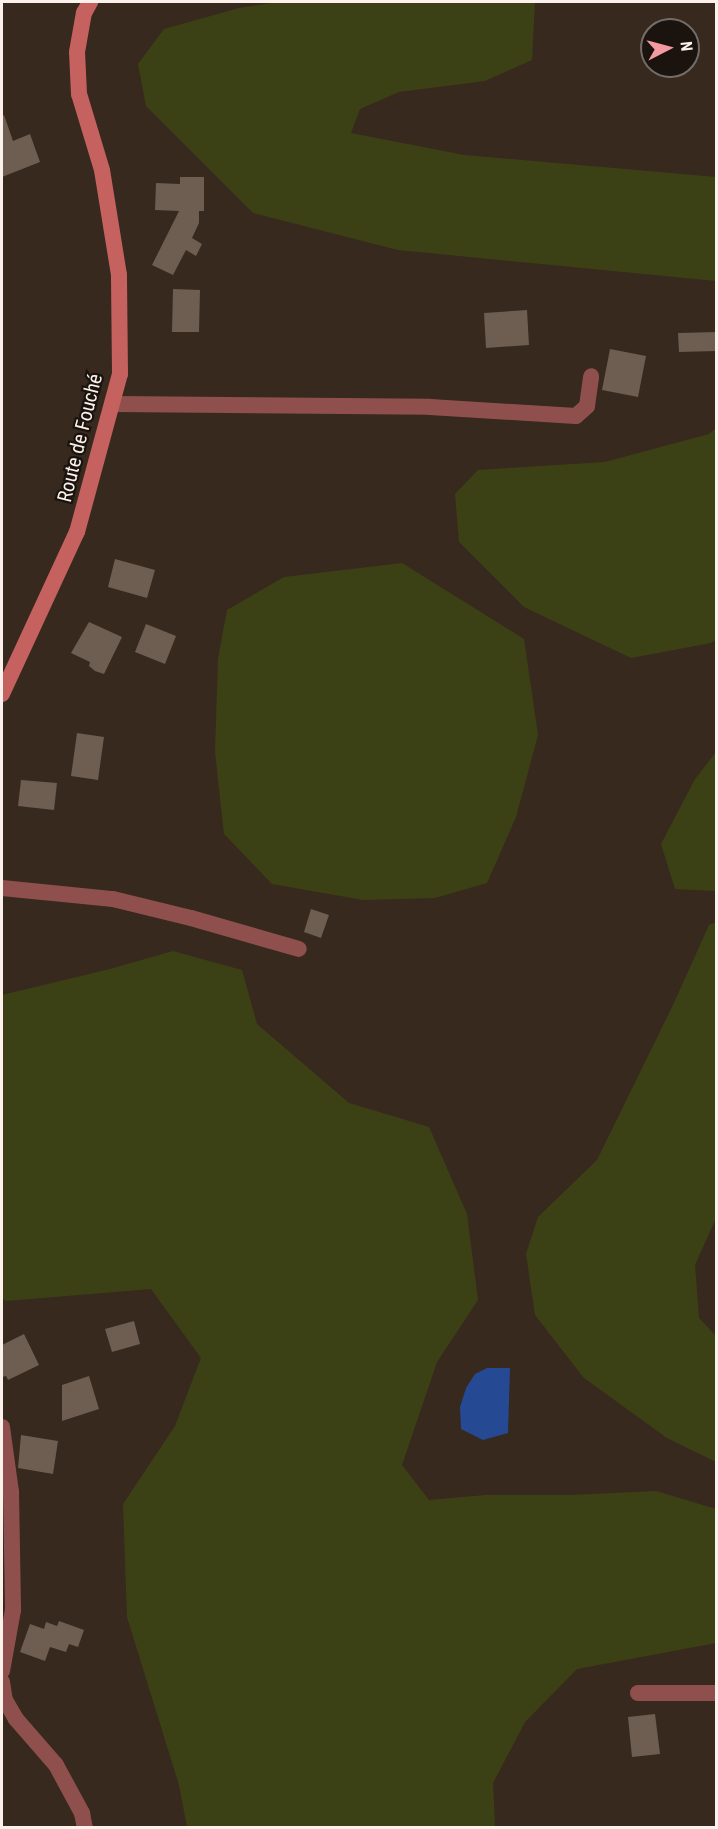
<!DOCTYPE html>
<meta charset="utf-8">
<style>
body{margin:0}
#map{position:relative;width:718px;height:1829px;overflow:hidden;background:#37291e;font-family:"Roboto Condensed",sans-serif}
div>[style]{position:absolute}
.green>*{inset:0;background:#3c4115}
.water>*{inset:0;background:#254992}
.building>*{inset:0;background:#6e5d51}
.minor>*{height:16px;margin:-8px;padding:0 8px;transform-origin:8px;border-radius:8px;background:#8f504d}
.secondary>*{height:16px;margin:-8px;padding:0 8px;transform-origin:8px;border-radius:8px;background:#c5615e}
span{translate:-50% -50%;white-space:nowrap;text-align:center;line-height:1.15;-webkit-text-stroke:4.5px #1a130e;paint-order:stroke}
.street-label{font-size:20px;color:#fcf2eb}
.frame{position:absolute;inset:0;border:3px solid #fcf2eb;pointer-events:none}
.north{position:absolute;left:640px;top:18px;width:60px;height:60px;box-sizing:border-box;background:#1a130e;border:2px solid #746c66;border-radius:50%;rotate:84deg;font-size:16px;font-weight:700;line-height:24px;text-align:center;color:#fcf2eb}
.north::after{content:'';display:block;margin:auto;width:21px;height:27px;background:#f49aa1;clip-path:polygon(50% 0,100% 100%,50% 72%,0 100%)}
</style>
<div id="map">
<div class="green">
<i style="clip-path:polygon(278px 2px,535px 2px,532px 60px,485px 81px,399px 92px,360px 109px,351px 133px,464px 155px,716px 177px,716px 281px,398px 250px,253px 213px,146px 106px,138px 64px,164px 29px,239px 8px)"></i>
<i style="clip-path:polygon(716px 428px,716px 640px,711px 643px,631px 658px,524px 607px,459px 542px,455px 494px,478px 470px,605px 462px,709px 434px)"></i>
<i style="clip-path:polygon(402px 563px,524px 639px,538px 735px,516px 817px,487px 883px,435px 898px,363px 900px,272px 884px,224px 834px,215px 752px,218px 659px,227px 610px,284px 577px)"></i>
<i style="clip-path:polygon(716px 752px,716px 891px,675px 889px,661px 844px,695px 779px)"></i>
<i style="clip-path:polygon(716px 922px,716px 1218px,695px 1265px,699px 1318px,716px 1336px,716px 1462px,667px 1438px,584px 1378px,535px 1315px,526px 1254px,538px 1217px,597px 1160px,673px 1005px,709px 925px)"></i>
<i style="clip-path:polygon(173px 951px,242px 970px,257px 1024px,349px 1103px,429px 1127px,467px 1214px,478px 1300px,437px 1362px,402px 1465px,429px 1500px,486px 1495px,571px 1495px,656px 1491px,716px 1509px,716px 1643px,577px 1669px,525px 1722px,493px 1783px,495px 1827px,187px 1827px,179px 1785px,127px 1617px,123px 1504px,175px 1426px,201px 1358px,151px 1289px,6px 1301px,2px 1298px,2px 995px,110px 969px)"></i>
</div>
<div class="water">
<i style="clip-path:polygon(487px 1368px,510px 1368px,508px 1433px,483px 1440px,461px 1429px,460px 1407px,466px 1388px,475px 1374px)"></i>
</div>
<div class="building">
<i style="clip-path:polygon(4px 115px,13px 141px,30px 134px,40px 162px,2px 177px,2px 116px)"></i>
<i style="clip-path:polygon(180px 177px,204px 177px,204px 211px,199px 211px,199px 223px,192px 238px,202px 244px,196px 256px,186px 250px,173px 275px,152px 265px,179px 211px,155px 210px,156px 183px,180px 184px)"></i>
<i style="clip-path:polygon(173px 289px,200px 290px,199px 332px,172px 332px)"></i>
<i style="clip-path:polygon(527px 310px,529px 345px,486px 348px,484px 313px)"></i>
<i style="clip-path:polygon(717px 332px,717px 351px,679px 352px,678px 333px)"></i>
<i style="clip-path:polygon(610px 349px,646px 356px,638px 397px,602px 390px)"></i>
<i style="clip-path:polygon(115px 559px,155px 570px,147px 598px,108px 587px)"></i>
<i style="clip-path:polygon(89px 622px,122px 637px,104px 674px,95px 671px,89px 666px,90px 662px,71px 653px)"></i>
<i style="clip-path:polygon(146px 624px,176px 636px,165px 664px,135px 652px)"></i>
<i style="clip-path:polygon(77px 733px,104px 737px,98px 780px,71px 776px)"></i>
<i style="clip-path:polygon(21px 780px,57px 783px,54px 810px,18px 806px)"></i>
<i style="clip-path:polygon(311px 909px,329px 915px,321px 938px,304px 932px)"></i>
<i style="clip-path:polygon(134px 1321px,140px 1344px,112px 1352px,105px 1329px)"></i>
<i style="clip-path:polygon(24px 1334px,39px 1365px,8px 1380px,6px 1376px,2px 1377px,2px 1345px)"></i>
<i style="clip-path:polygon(89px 1376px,99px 1409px,62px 1421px,62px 1385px)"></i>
<i style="clip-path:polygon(21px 1435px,58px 1441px,53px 1474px,18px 1468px)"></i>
<i style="clip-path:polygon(59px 1621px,84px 1630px,78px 1647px,69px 1644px,66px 1652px,50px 1647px,45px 1661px,20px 1652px,30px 1624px,44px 1629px,46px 1622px,57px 1626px)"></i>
<i style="clip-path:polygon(655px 1714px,660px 1754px,632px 1757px,628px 1717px)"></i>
</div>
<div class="minor">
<i style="left:114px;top:404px;width:316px;rotate:0.5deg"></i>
<i style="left:430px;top:407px;width:146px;rotate:3.5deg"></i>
<i style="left:576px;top:416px;width:15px;rotate:-42deg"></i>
<i style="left:587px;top:406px;width:30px;rotate:-82deg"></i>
<i style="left:2px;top:888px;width:112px;rotate:5.7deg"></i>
<i style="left:113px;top:899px;width:80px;rotate:13.7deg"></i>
<i style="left:191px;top:918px;width:112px;rotate:16deg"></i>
<i style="left:2px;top:1427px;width:66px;rotate:82.1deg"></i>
<i style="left:11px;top:1492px;width:118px;rotate:89deg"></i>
<i style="left:13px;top:1610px;width:62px;rotate:100.2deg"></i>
<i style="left:2px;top:1682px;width:18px;rotate:81deg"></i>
<i style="left:5px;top:1700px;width:22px;rotate:60deg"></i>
<i style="left:16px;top:1719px;width:61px;rotate:49deg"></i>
<i style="left:56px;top:1765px;width:55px;rotate:61.6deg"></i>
<i style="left:82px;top:1813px;width:15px;rotate:79deg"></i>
<i style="left:638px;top:1693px;width:78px"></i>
</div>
<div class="secondary">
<i style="left:2px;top:694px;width:179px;rotate:-65.2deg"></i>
<i style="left:77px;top:532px;width:164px;rotate:-74.8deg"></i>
<i style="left:120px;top:374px;width:99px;rotate:-90.6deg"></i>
<i style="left:119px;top:275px;width:106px;rotate:-99.2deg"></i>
<i style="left:102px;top:170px;width:79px;rotate:-106.8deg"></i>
<i style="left:79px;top:94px;width:42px;rotate:-92.7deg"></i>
<i style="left:77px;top:52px;width:40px;rotate:-80deg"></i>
<i style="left:84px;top:13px;width:13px;rotate:-61deg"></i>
</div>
<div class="street-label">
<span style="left:80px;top:438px;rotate:-76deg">Route de Fouché</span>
</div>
<div class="frame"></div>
<div class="north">N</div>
</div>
